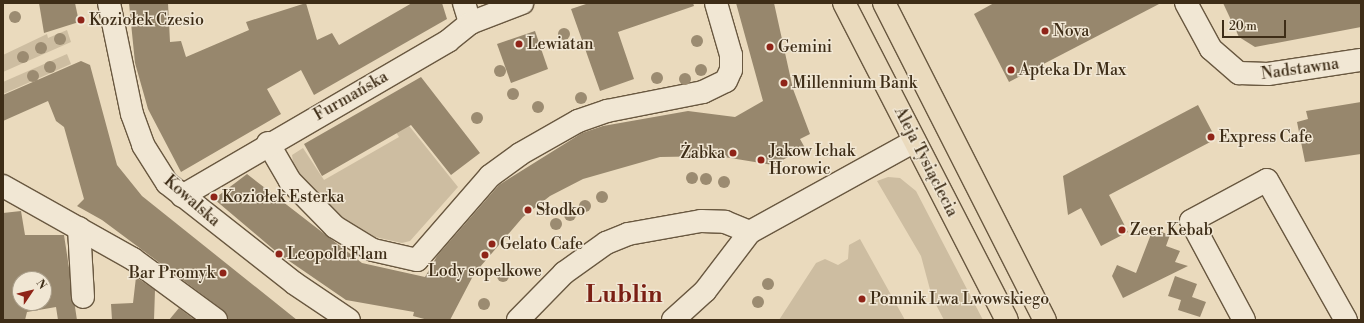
<!DOCTYPE html>
<meta charset="utf-8">
<style>
body{margin:0}
#map{position:relative;width:1364px;height:323px;overflow:hidden;background:#eadabd;font-family:"Libre Bodoni",serif}
div>[style]{position:absolute}
.green>*{inset:0;background:#cdbda1}
.building>*{inset:0;background:#97876d}
.roads{filter:drop-shadow(1px 0 #695840) drop-shadow(-1px 0 #695840) drop-shadow(0 1px #695840) drop-shadow(0 -1px #695840)}
.minor>*{height:22px;margin:-11px;padding:0 11px;transform-origin:11px;border-radius:11px;background:#f1e7d4}
.major>*{height:22px;margin:-11px;padding:0 11px;transform-origin:11px;border-radius:11px;background:#eadabd}
.trees>*{width:12px;height:12px;margin:-6px;border-radius:50%;background:#9b8b71}
.dots>*{width:11px;height:11px;translate:-50% -50%;box-sizing:border-box;border:2px solid #f1e7d4;border-radius:50%}
span{translate:-50% -50%;white-space:nowrap;text-align:center;line-height:1.15;-webkit-text-stroke:3px #f1e7d4;paint-order:stroke}
.poi-label{font-size:16px;color:#3e2d17}
.left{translate:0 -50%;text-align:left}
.right{translate:-100% -50%;text-align:right}
.street-label{font-size:16px;color:#3e2d17}
.town-label{font-size:24px;color:#7a1f14;font-weight:700}
.frame{position:absolute;inset:0;border:4px solid #3e2d17;pointer-events:none}
.north{position:absolute;left:12px;top:271px;width:40px;height:40px;box-sizing:border-box;background:#f1e7d4;border:1px solid #a99d88;border-radius:50%;rotate:55deg;font-size:11px;font-weight:700;line-height:16px;text-align:center;color:#3e2d17}
.north::after{content:'';display:block;margin:auto;width:14px;height:18px;background:#8f2418;clip-path:polygon(50% 0,100% 100%,50% 72%,0 100%)}
.scale{position:absolute;left:1222px;top:20px;width:64px;height:18px;box-sizing:border-box;border:2px solid #3e2d17;border-top:0;padding-left:5px;font-size:12px;line-height:14px;white-space:nowrap;color:#3e2d17;-webkit-text-stroke:3px #f1e7d4;paint-order:stroke}
</style>
<div id="map">
<div class="green">
<i style="clip-path:polygon(67px 30px,71px 42px,3px 72px,3px 55px,47px 34px,48px 38px)"></i>
<i style="clip-path:polygon(67px 54px,71px 64px,3px 94px,3px 82px)"></i>
<i style="clip-path:polygon(406px 122px,458px 187px,410px 241px,402px 243px,375px 237px,340px 216px,302px 183px,294px 170px,292px 155px,303px 148px,324px 180px,399px 137px,394px 129px)"></i>
<i style="clip-path:polygon(888px 177px,900px 178px,916px 191px,983px 320px,944px 320px,932px 297px,921px 256px,877px 181px)"></i>
<i style="clip-path:polygon(860px 239px,905px 320px,779px 320px,816px 263px,825px 259px,838px 265px,848px 259px,849px 245px)"></i>
</div>
<div class="building">
<i style="clip-path:polygon(39px 3px,75px 3px,79px 22px,44px 33px)"></i>
<i style="clip-path:polygon(129px 3px,168px 3px,170px 42px,181px 41px,186px 57px,249px 30px,246px 22px,306px 3px,317px 40px,332px 33px,339px 45px,412px 3px,442px 3px,447px 19px,314px 95px,301px 70px,267px 89px,281px 114px,181px 172px,148px 109px,135px 63px)"></i>
<i style="clip-path:polygon(589px 3px,693px 3px,694px 6px,618px 32px,634px 79px,600px 91px,571px 9px)"></i>
<i style="clip-path:polygon(736px 3px,774px 3px,793px 89px,810px 134px,800px 139px,805px 148px,773px 165px,718px 156px,660px 157px,583px 179px,550px 196px,523px 217px,474px 274px,450px 320px,428px 320px,413px 316px,414px 312px,346px 300px,279px 254px,214px 199px,247px 174px,362px 263px,425px 277px,437px 256px,499px 185px,582px 133px,603px 126px,688px 111px,735px 117px,763px 101px)"></i>
<i style="clip-path:polygon(994px 3px,1161px 3px,1009px 82px,974px 14px)"></i>
<i style="clip-path:polygon(1223px 3px,1361px 3px,1361px 27px,1255px 47px,1239px 37px)"></i>
<i style="clip-path:polygon(535px 31px,548px 69px,511px 83px,497px 44px)"></i>
<i style="clip-path:polygon(81px 61px,90px 65px,117px 165px,142px 196px,297px 320px,228px 320px,223px 310px,102px 220px,77px 206px,84px 199px,64px 127px,56px 121px,48px 101px,3px 121px,3px 95px)"></i>
<i style="clip-path:polygon(421px 77px,480px 153px,451px 175px,411px 125px,322px 176px,304px 144px)"></i>
<i style="clip-path:polygon(1361px 102px,1361px 154px,1305px 162px,1297px 122px,1308px 119px,1306px 111px)"></i>
<i style="clip-path:polygon(1198px 105px,1216px 139px,1109px 195px,1128px 232px,1101px 246px,1081px 208px,1068px 215px,1063px 176px)"></i>
<i style="clip-path:polygon(evenodd,21px 211px,25px 235px,64px 235px,77px 320px,58px 320px,56px 307px,27px 312px,25px 320px,3px 320px,3px 213px,21px 211px,20px 279px,44px 279px,44px 303px,20px 303px,20px 279px)"></i>
<i style="clip-path:polygon(1153px 229px,1170px 235px,1166px 246px,1180px 251px,1175px 262px,1188px 266px,1123px 298px,1112px 276px,1117px 265px,1136px 273px)"></i>
<i style="clip-path:polygon(1175px 276px,1197px 284px,1192px 297px,1206px 302px,1200px 317px,1178px 310px,1181px 300px,1168px 296px)"></i>
<i style="clip-path:polygon(136px 277px,155px 290px,154px 320px,112px 320px,111px 304px,133px 303px)"></i>
<i style="clip-path:polygon(179px 308px,195px 320px,169px 320px)"></i>
</div>
<div class="roads">
<div class="minor">
<i style="left:109px;top:3px;width:113px;rotate:78.3deg"></i>
<i style="left:132px;top:114px;width:33px;rotate:70deg"></i>
<i style="left:143px;top:145px;width:45px;rotate:57.7deg"></i>
<i style="left:167px;top:183px;width:162px;rotate:38.2deg"></i>
<i style="left:294px;top:283px;width:66px;rotate:33.9deg"></i>
<i style="left:464px;top:3px;width:21px;rotate:73deg"></i>
<i style="left:1186px;top:3px;width:52px;rotate:61.5deg"></i>
<i style="left:1211px;top:49px;width:37px;rotate:41deg"></i>
<i style="left:1239px;top:73px;width:29px;rotate:2deg"></i>
<i style="left:1268px;top:74px;width:94px;rotate:-8.6deg"></i>
<i style="left:268px;top:143px;width:44px;rotate:59.9deg"></i>
<i style="left:290px;top:181px;width:64px;rotate:45.6deg"></i>
<i style="left:335px;top:227px;width:44px;rotate:31.2deg"></i>
<i style="left:373px;top:250px;width:45px;rotate:12.8deg"></i>
<i style="left:417px;top:260px;width:111px;rotate:-49deg"></i>
<i style="left:490px;top:176px;width:37px;rotate:-36deg"></i>
<i style="left:520px;top:154px;width:67px;rotate:-29.6deg"></i>
<i style="left:578px;top:121px;width:31px;rotate:-19deg"></i>
<i style="left:607px;top:111px;width:98px;rotate:-11.2deg"></i>
<i style="left:703px;top:92px;width:25px;rotate:-26deg"></i>
<i style="left:726px;top:81px;width:12px;rotate:-66deg"></i>
<i style="left:731px;top:70px;width:15px;rotate:-90deg"></i>
<i style="left:731px;top:55px;width:54px;rotate:-106.1deg"></i>
<i style="left:3px;top:186px;width:149px;rotate:29.3deg"></i>
<i style="left:133px;top:259px;width:103px;rotate:36.3deg"></i>
<i style="left:182px;top:196px;width:308px;rotate:-30.2deg"></i>
<i style="left:448px;top:41px;width:28px;rotate:-39deg"></i>
<i style="left:470px;top:23px;width:56px;rotate:-21deg"></i>
<i style="left:79px;top:228px;width:69px;rotate:86.7deg"></i>
<i style="left:518px;top:320px;width:66px;rotate:-45.6deg"></i>
<i style="left:564px;top:273px;width:52px;rotate:-35.5deg"></i>
<i style="left:606px;top:243px;width:24px;rotate:-22deg"></i>
<i style="left:628px;top:234px;width:74px;rotate:-10.1deg"></i>
<i style="left:701px;top:221px;width:24px;rotate:2deg"></i>
<i style="left:725px;top:222px;width:27px;rotate:22deg"></i>
<i style="left:673px;top:320px;width:43px;rotate:-42.2deg"></i>
<i style="left:705px;top:291px;width:74px;rotate:-52.7deg"></i>
<i style="left:750px;top:232px;width:188px;rotate:-28.9deg"></i>
<i style="left:1244px;top:320px;width:112px;rotate:-118.2deg"></i>
<i style="left:1191px;top:221px;width:86px;rotate:-28.3deg"></i>
<i style="left:1267px;top:180px;width:161px;rotate:60.6deg"></i>
</div>
<div class="major">
<i style="left:844px;top:3px;width:356px;rotate:62.8deg"></i>
<i style="left:884px;top:3px;width:356px;rotate:63.1deg"></i>
</div>
</div>
<div class="trees">
<i style="left:15px;top:17px"></i>
<i style="left:564px;top:34px"></i>
<i style="left:60px;top:39px"></i>
<i style="left:697px;top:41px"></i>
<i style="left:41px;top:48px"></i>
<i style="left:23px;top:57px"></i>
<i style="left:50px;top:67px"></i>
<i style="left:701px;top:70px"></i>
<i style="left:500px;top:71px"></i>
<i style="left:33px;top:76px"></i>
<i style="left:657px;top:78px"></i>
<i style="left:685px;top:79px"></i>
<i style="left:513px;top:94px"></i>
<i style="left:581px;top:98px"></i>
<i style="left:538px;top:107px"></i>
<i style="left:477px;top:118px"></i>
<i style="left:692px;top:178px"></i>
<i style="left:706px;top:179px"></i>
<i style="left:724px;top:182px"></i>
<i style="left:602px;top:197px"></i>
<i style="left:585px;top:206px"></i>
<i style="left:570px;top:215px"></i>
<i style="left:556px;top:224px"></i>
<i style="left:503px;top:276px"></i>
<i style="left:768px;top:284px"></i>
<i style="left:758px;top:302px"></i>
<i style="left:484px;top:304px"></i>
</div>
<div class="dots">
<i style="left:81px;top:20px;background:#8f2418"></i>
<i style="left:1045px;top:31px;background:#8f2418"></i>
<i style="left:519px;top:44px;background:#8f2418"></i>
<i style="left:770px;top:47px;background:#8f2418"></i>
<i style="left:1011px;top:70px;background:#8f2418"></i>
<i style="left:784px;top:83px;background:#8f2418"></i>
<i style="left:1211px;top:137px;background:#8f2418"></i>
<i style="left:733px;top:153px;background:#8f2418"></i>
<i style="left:761px;top:160px;background:#8f2418"></i>
<i style="left:214px;top:197px;background:#8f2418"></i>
<i style="left:528px;top:210px;background:#8f2418"></i>
<i style="left:1122px;top:230px;background:#8f2418"></i>
<i style="left:492px;top:244px;background:#8f2418"></i>
<i style="left:279px;top:254px;background:#8f2418"></i>
<i style="left:485px;top:255px;background:#8f2418"></i>
<i style="left:223px;top:273px;background:#8f2418"></i>
<i style="left:862px;top:299px;background:#8f2418"></i>
</div>
<div class="poi-label">
<span class="left" style="left:89px;top:20px">Koziołek Czesio</span>
<span class="left" style="left:1053px;top:31px">Nova</span>
<span class="left" style="left:527px;top:44px">Lewiatan</span>
<span class="left" style="left:778px;top:47px">Gemini</span>
<span class="left" style="left:1019px;top:70px">Apteka Dr Max</span>
<span class="left" style="left:792px;top:83px">Millennium Bank</span>
<span class="left" style="left:1219px;top:137px">Express Cafe</span>
<span class="left" style="left:769px;top:160px">Jakow Ichak<br>Horowic</span>
<span class="right" style="left:725px;top:153px">Żabka</span>
<span class="left" style="left:222px;top:197px">Koziołek Esterka</span>
<span class="left" style="left:536px;top:210px">Słodko</span>
<span class="left" style="left:1130px;top:230px">Zeer Kebab</span>
<span class="left" style="left:500px;top:244px">Gelato Cafe</span>
<span class="left" style="left:287px;top:254px">Leopold Flam</span>
<span style="left:485px;top:271px">Lody sopelkowe</span>
<span class="right" style="left:215px;top:273px">Bar Promyk</span>
<span class="left" style="left:870px;top:299px">Pomnik Lwa Lwowskiego</span>
</div>
<div class="street-label">
<span style="left:1300px;top:69px;rotate:-8deg">Nadstawna</span>
<span style="left:351px;top:96px;rotate:-30deg">Furmańska</span>
<span style="left:926px;top:162px;rotate:63deg">Aleja Tysiąclecia</span>
<span style="left:192px;top:201px;rotate:41deg">Kowalska</span>
</div>
<div class="town-label">
<span style="left:624px;top:296px">Lublin</span>
</div>
<div class="frame"></div>
<div class="north">N</div>
<div class="scale">20 m</div>
</div>
